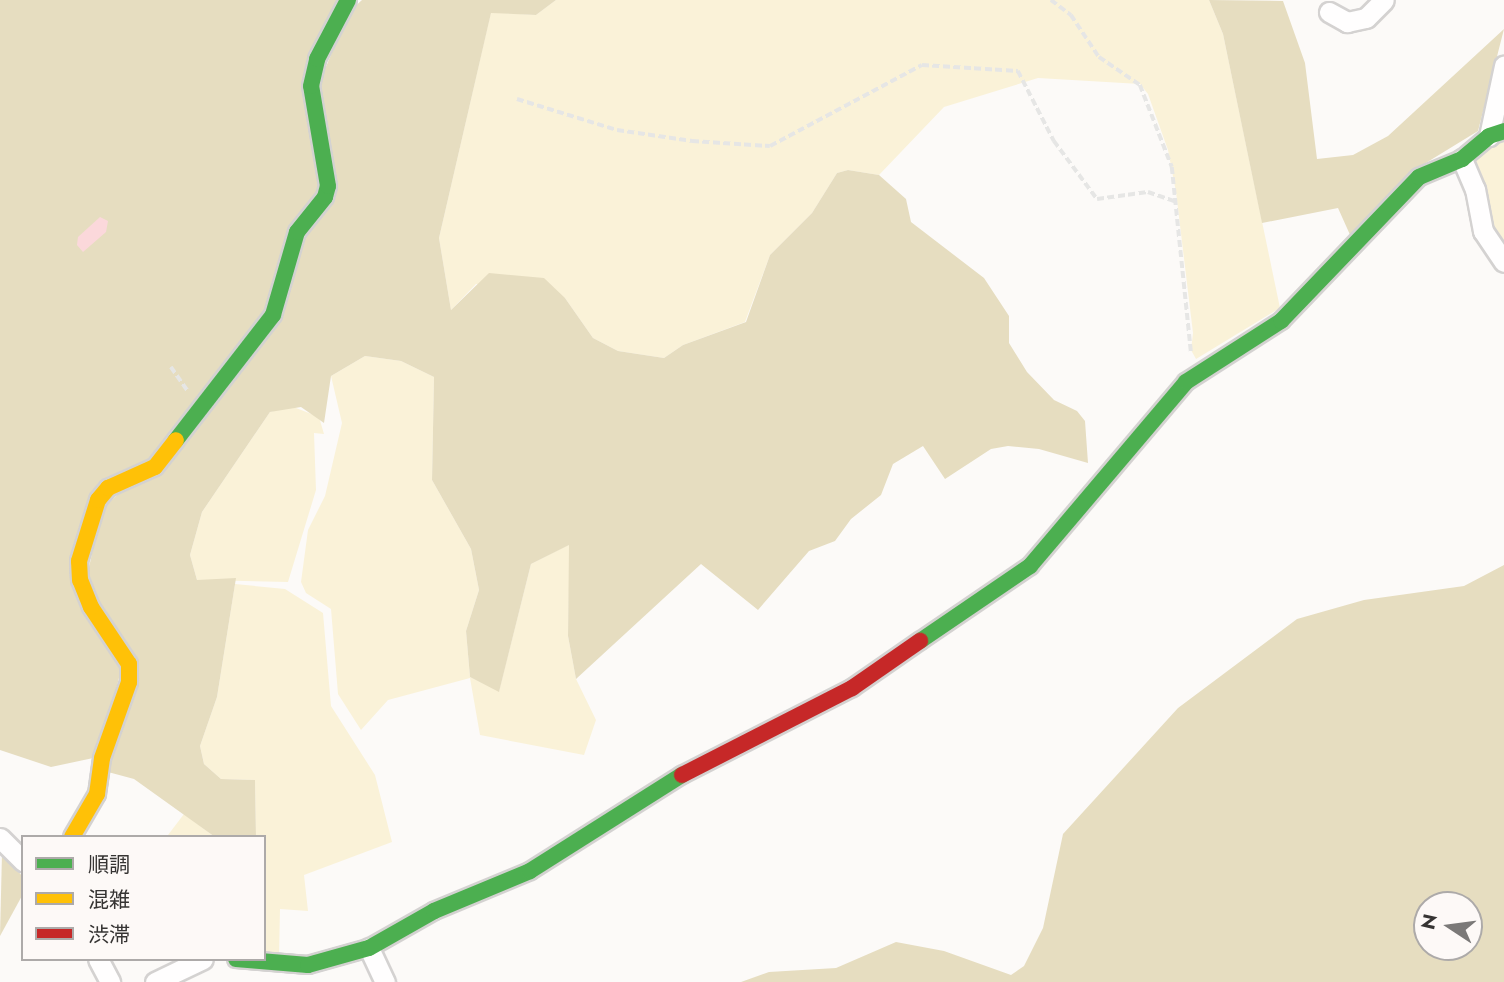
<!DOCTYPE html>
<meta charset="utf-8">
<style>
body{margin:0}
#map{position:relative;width:1504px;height:982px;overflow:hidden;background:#fcfaf8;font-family:Jost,"Noto Sans JP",sans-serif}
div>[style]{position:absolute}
.green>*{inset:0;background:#faf2d8}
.forest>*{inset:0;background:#e6ddc0}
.water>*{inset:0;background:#fbd8db}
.path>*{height:3.5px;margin-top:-1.75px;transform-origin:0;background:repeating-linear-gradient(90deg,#e6e6e5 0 7px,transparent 0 10.5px)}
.roads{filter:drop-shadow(2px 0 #d4d2d1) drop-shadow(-2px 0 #d4d2d1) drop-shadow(0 2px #d4d2d1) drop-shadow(0 -2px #d4d2d1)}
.street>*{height:19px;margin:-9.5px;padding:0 9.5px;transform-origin:9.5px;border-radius:9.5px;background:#fffefe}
.fast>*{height:16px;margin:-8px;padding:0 8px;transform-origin:8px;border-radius:8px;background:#4caf50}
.slow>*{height:16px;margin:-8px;padding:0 8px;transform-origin:8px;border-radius:8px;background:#ffc107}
.jam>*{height:16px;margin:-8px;padding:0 8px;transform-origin:8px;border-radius:8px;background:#c62828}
span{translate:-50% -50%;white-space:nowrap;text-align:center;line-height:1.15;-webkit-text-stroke:5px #fdf9f7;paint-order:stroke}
.legend{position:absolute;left:21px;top:835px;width:245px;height:126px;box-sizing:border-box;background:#fdf9f7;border:2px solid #adaaa9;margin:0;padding:9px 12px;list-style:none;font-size:21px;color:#363433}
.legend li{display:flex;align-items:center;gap:14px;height:35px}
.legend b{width:35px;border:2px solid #adaaa9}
.north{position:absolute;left:1413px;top:891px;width:70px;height:70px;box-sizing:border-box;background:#fdf9f7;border:2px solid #adaaa9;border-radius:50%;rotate:283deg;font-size:19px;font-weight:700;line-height:28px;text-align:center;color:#363433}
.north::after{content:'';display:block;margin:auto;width:24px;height:32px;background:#7b7978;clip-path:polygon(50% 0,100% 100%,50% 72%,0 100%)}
</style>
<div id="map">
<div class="green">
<i style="clip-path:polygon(556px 0,1209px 0,1223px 34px,1280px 308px,1196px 359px,1191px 350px,1193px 333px,1176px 192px,1168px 150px,1148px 94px,1140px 84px,1038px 78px,944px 107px,879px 175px,848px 170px,837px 173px,812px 213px,770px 255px,745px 322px,683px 345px,664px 358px,618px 351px,593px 338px,565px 298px,476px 284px,451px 310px,439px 238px,491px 12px,536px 15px)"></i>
<i style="clip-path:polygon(1504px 136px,1504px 256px,1490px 231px,1474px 159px)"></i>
<i style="clip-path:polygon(365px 356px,401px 361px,434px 377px,432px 480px,471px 549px,479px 590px,466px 631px,470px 677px,499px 691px,531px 564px,570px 544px,568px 636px,576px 679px,596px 720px,584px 755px,480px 735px,470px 678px,388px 700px,361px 730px,338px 694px,331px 609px,306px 593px,301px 582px,308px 530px,325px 496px,342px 423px,331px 376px)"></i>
<i style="clip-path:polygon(291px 406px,319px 417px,324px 434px,314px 433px,316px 490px,288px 582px,197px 580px,190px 555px,202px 512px,270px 412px)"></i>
<i style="clip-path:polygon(235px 584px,285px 589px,323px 613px,331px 706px,375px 775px,392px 842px,304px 875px,308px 911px,280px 909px,279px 957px,264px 956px,264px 837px,256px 837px,255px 780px,221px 779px,204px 764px,200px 746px,217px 697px)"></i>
<i style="clip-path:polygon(184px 814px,215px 837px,168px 835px)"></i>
</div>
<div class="forest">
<i style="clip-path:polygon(0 0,343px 0,318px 45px,323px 185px,276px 295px,151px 466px,103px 487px,74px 560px,123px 663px,98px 757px,51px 767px,0 750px)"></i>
<i style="clip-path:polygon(362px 0,556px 0,536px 15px,491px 13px,439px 238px,451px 310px,489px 273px,544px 278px,565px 298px,593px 338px,618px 351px,664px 358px,683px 345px,746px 322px,770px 255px,812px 213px,837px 173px,848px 170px,879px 175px,906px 199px,911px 222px,984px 278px,1009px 316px,1009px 343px,1027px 372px,1054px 400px,1077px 411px,1085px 421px,1088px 463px,1039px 449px,1008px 446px,991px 449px,945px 479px,923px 446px,893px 464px,881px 495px,851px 519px,835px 541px,809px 551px,758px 610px,701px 564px,576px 679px,568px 636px,569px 545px,531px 564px,499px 692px,470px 677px,466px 631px,479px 590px,471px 549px,432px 480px,434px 377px,401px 361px,365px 356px,331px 376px,324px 423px,301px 407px,270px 412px,202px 512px,190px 555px,197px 580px,236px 578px,217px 697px,200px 746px,204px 764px,221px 779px,255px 780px,256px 837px,215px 837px,134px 779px,108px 772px,132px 697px,86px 582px,101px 510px,206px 412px,303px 233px,331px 199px,317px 88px,349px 12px)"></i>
<i style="clip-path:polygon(1209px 0,1283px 1px,1305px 63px,1317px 159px,1353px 155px,1388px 136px,1504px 29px,1478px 131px,1416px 169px,1351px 237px,1338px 208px,1262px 223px,1223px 34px)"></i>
<i style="clip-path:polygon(evenodd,1504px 565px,1504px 982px,741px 982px,769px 972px,836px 968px,896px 942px,944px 951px,1011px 975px,1024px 966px,1043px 928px,1063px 834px,1178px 708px,1297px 619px,1364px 600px,1464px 586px,1504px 565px,1427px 905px,1469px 905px,1469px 947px,1427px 947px,1427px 905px)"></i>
<i style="clip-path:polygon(2px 853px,23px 877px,23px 894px,0 936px)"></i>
</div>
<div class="water">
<i style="clip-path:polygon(100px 217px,108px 221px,106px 232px,83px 252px,77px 245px,78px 237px)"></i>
</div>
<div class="path">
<i style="left:1051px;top:0;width:25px;rotate:37deg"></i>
<i style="left:1071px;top:15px;width:50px;rotate:56.3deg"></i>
<i style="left:1099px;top:57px;width:50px;rotate:34.3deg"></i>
<i style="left:1140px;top:85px;width:88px;rotate:68.7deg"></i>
<i style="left:1172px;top:167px;width:186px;rotate:84.1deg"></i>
<i style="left:517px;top:99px;width:105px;rotate:17.2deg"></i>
<i style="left:617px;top:130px;width:76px;rotate:8.3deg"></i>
<i style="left:692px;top:141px;width:78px;rotate:3.7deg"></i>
<i style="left:770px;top:146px;width:172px;rotate:-28.1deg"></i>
<i style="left:922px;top:65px;width:96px;rotate:3.6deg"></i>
<i style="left:1018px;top:71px;width:79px;rotate:62.8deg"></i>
<i style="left:1054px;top:141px;width:72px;rotate:53.4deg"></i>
<i style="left:1097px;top:199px;width:51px;rotate:-7.8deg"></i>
<i style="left:1148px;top:192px;width:31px;rotate:19deg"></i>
<i style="left:171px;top:367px;width:29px;rotate:55deg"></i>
</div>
<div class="roads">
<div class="street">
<i style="left:1329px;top:12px;width:21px;rotate:29deg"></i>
<i style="left:1347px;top:22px;width:19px;rotate:-12deg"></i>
<i style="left:1366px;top:18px;width:25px;rotate:-45deg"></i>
<i style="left:1489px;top:136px;width:72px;rotate:-77.9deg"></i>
<i style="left:1462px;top:159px;width:33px;rotate:67deg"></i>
<i style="left:1475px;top:189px;width:43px;rotate:79.2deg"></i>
<i style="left:1483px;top:231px;width:37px;rotate:56deg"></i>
<i style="left:0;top:838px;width:33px;rotate:45deg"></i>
<i style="left:369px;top:948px;width:38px;rotate:65deg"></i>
<i style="left:98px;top:959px;width:26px;rotate:62deg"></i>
<i style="left:155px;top:982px;width:53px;rotate:-25.6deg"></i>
</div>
<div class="fast">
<i style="left:176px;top:440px;width:158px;rotate:-52.2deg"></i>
<i style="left:273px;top:315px;width:86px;rotate:-73.9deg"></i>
<i style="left:297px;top:232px;width:45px;rotate:-51.3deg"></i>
<i style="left:325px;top:197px;width:11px;rotate:-75deg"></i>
<i style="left:328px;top:186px;width:101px;rotate:-99.6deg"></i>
<i style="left:311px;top:86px;width:28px;rotate:-77deg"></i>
<i style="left:317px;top:59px;width:67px;rotate:-62.3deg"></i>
<i style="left:920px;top:641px;width:133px;rotate:-34.3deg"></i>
<i style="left:1030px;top:566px;width:241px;rotate:-49.7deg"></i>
<i style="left:1186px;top:382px;width:113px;rotate:-32.7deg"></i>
<i style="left:1281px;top:321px;width:199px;rotate:-46.2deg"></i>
<i style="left:1419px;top:177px;width:47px;rotate:-22.7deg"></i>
<i style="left:1462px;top:159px;width:35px;rotate:-40deg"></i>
<i style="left:1489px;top:136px;width:16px;rotate:-18deg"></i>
<i style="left:236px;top:959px;width:72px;rotate:4.8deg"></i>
<i style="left:308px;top:965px;width:63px;rotate:-15.6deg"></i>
<i style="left:369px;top:948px;width:75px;rotate:-29.6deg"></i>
<i style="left:434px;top:911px;width:104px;rotate:-22.6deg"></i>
<i style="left:530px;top:871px;width:180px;rotate:-32.3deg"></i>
</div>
<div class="slow">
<i style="left:72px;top:837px;width:50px;rotate:-59.8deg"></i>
<i style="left:97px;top:794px;width:36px;rotate:-82deg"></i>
<i style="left:102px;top:758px;width:81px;rotate:-70.4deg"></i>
<i style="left:129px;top:682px;width:18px;rotate:-90deg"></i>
<i style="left:129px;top:664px;width:69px;rotate:-123.7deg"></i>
<i style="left:91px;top:607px;width:29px;rotate:-112deg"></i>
<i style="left:80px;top:580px;width:19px;rotate:-93deg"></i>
<i style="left:79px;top:561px;width:64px;rotate:-72.7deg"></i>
<i style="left:98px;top:500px;width:16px;rotate:-50deg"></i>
<i style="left:108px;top:488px;width:51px;rotate:-24.1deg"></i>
<i style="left:155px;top:467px;width:34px;rotate:-52deg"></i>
</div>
<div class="jam">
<i style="left:682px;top:775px;width:191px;rotate:-27.1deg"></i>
<i style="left:852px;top:688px;width:83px;rotate:-34.7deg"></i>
</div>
</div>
<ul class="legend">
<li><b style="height:9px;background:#4caf50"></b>順調</li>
<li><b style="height:9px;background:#ffc107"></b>混雑</li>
<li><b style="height:9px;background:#c62828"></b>渋滞</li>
</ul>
<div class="north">N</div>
</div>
